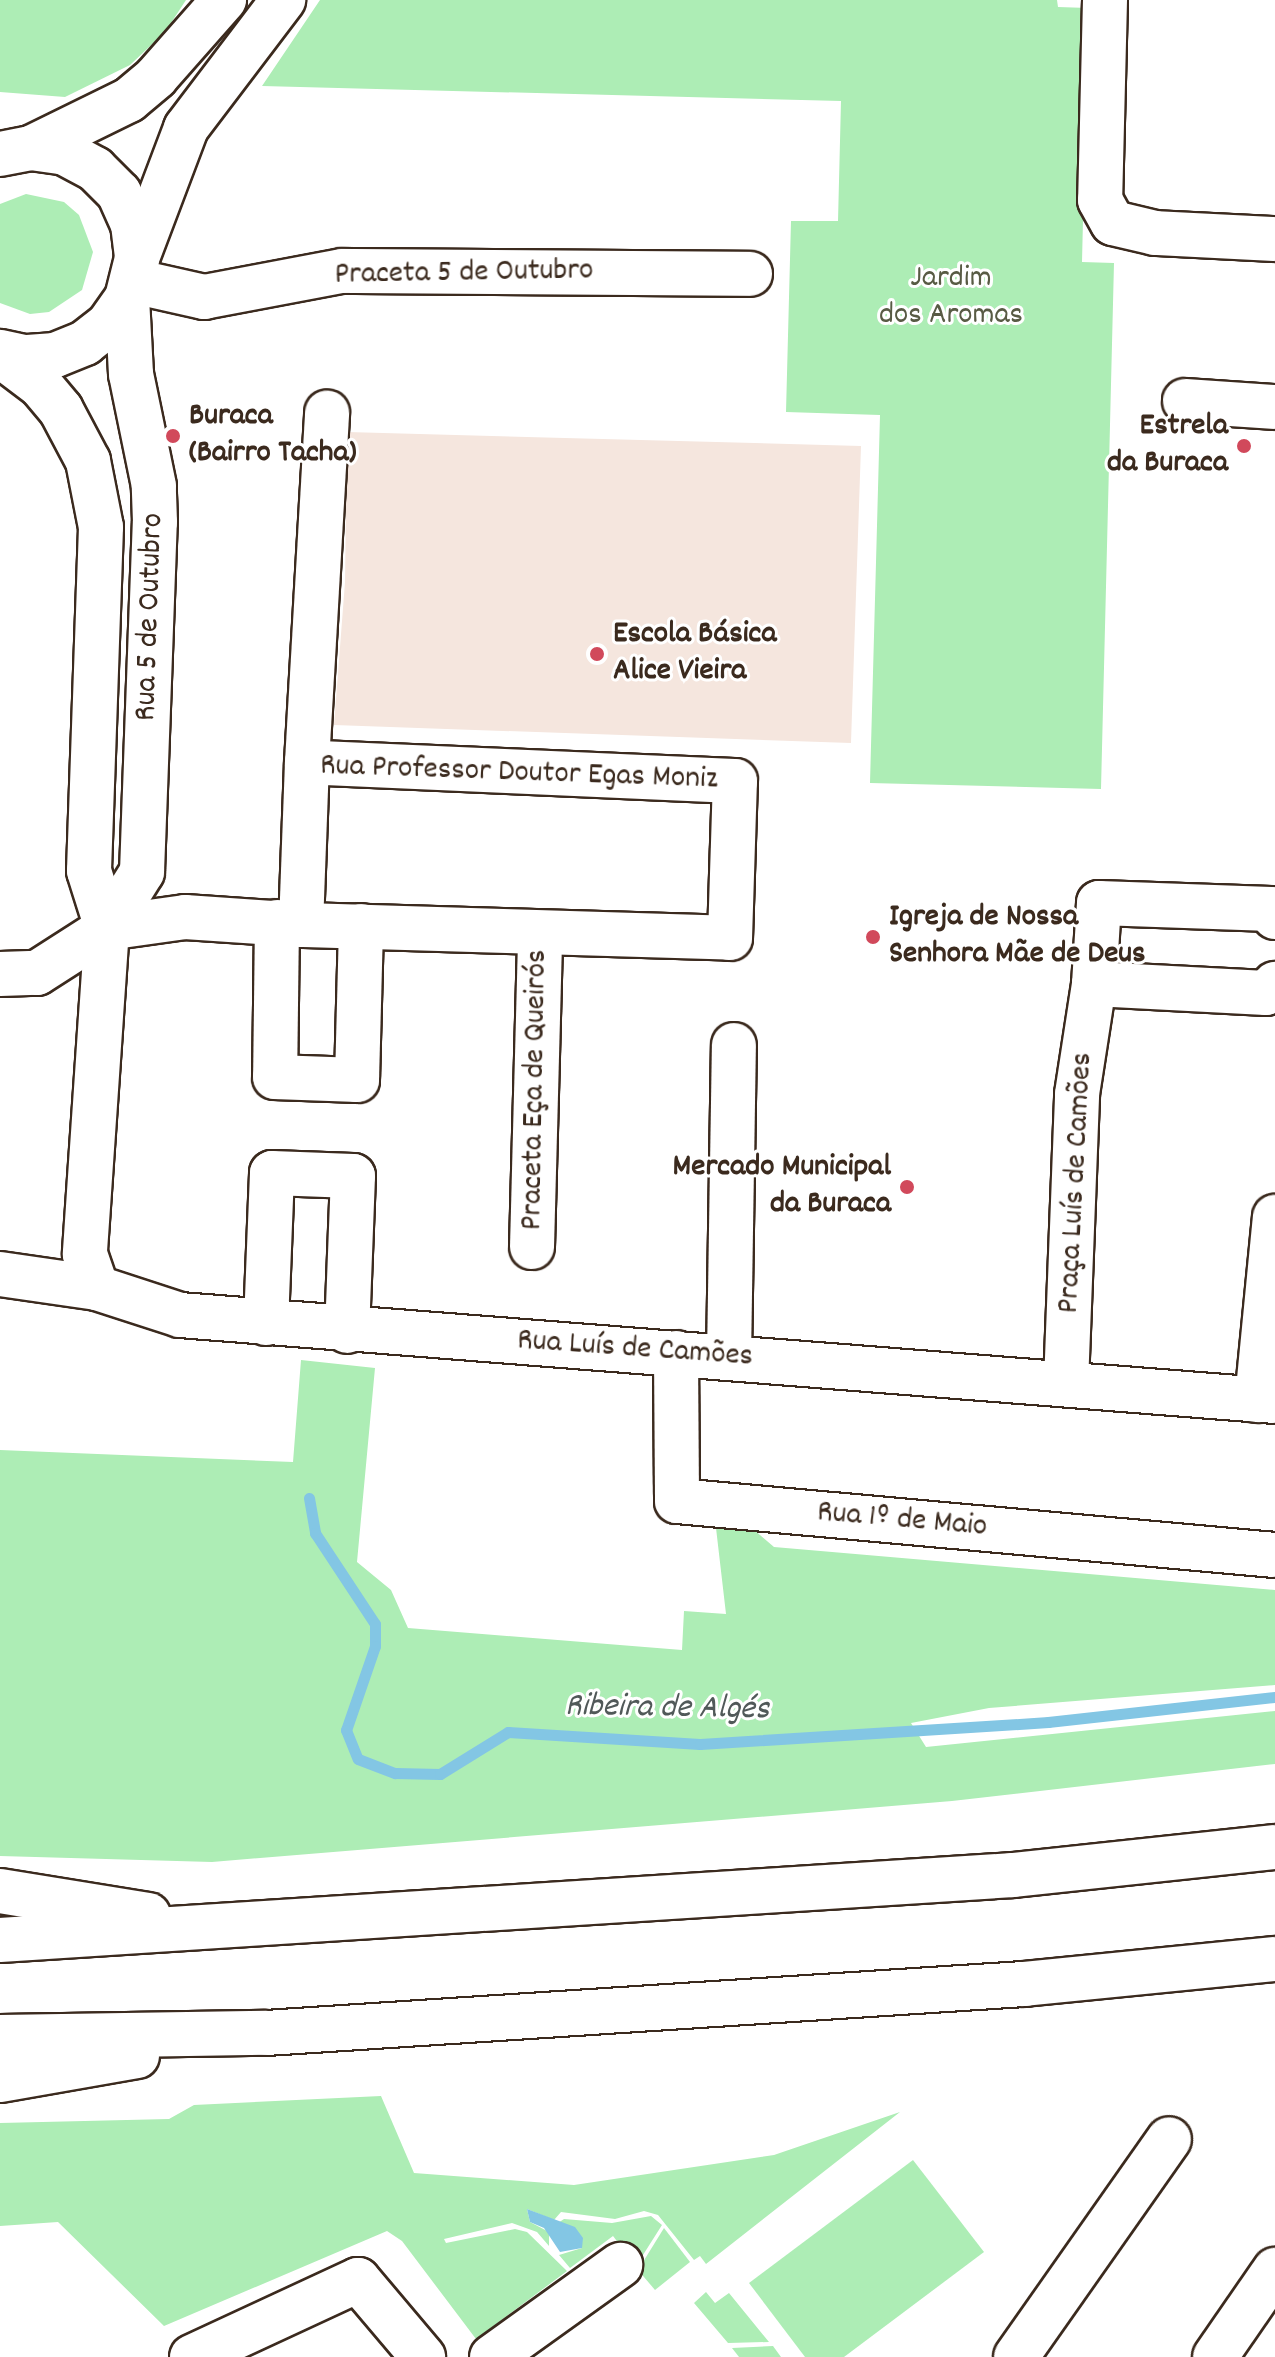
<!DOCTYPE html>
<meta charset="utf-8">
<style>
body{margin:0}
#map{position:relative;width:1275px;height:2357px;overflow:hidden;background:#fff;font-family:Dekko,sans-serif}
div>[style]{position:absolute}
.built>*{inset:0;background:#f5e6de}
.green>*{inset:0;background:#adedb5}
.water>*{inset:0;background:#83c6e4}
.stream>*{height:11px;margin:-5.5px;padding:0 5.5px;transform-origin:5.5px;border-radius:5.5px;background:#83c6e4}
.roads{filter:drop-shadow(2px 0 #3b2a1e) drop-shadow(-2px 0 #3b2a1e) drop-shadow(0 2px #3b2a1e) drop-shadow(0 -2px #3b2a1e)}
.minor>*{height:44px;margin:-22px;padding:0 22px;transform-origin:22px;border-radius:22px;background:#fff}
.highway>*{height:44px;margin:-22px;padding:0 22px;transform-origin:22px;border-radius:22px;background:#fff}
.dots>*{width:22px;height:22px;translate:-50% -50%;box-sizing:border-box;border:4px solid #fff;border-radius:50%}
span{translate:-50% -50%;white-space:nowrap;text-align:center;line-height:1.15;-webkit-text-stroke:6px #fff;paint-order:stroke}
.street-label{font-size:32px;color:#3b2a1e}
.park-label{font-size:32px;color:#585b44}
.poi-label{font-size:32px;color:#3b2a1e;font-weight:700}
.left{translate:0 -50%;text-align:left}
.right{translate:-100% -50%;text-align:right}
.water-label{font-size:34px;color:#515959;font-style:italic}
</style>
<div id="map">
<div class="built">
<i style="clip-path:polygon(347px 432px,861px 446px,851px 743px,334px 725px,345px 582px)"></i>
</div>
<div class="green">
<i style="clip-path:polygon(0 0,186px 0,165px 32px,130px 65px,65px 97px,0 92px)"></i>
<i style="clip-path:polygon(320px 0,1057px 0,1058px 7px,1088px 8px,1082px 262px,1114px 263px,1101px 789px,870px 783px,880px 415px,786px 412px,791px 221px,838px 221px,841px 101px,262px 86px)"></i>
<i style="clip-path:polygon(26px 194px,64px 202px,79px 215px,93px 252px,82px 290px,49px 312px,30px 314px,0 303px,0 204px)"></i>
<i style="clip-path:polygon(301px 1360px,375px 1368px,357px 1562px,391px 1590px,408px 1628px,682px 1650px,684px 1611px,726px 1614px,716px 1528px,745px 1522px,774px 1547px,1275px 1590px,1275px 1685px,989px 1708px,911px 1723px,926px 1747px,1275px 1711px,1275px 1764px,952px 1801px,212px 1862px,0 1856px,0 1450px,293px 1462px)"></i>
<i style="clip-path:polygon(381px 2096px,414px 2173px,574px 2185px,774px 2155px,900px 2112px,706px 2264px,700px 2256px,694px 2260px,658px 2215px,644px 2211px,615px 2219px,561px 2212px,554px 2220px,527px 2209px,530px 2222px,549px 2232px,549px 2246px,537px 2232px,512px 2223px,444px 2239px,446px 2243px,515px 2229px,527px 2232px,567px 2271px,476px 2339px,402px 2241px,387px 2231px,164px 2326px,58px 2222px,0 2226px,0 2123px,169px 2119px,194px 2105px)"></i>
<i style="clip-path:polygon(913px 2160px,984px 2252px,844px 2357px,805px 2357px,749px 2283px)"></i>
<i style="clip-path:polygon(651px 2216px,662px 2225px,636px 2266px,613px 2236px,570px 2268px,559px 2255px,582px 2248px,578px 2236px,558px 2223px,564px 2219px,612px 2223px)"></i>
<i style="clip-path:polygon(664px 2228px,690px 2262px,655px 2290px,638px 2270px)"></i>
<i style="clip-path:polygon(706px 2292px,715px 2303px,729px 2293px,769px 2342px,728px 2343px,694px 2303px)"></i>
<i style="clip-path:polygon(773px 2346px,781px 2357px,739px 2357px,732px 2348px)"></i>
</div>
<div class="water">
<i style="clip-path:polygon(527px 2209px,575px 2227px,583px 2238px,582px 2248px,560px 2252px,544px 2228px,530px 2222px)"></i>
</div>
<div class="stream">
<i style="left:309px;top:1498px;width:36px;rotate:80deg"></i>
<i style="left:315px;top:1533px;width:109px;rotate:56.6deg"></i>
<i style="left:375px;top:1624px;width:22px;rotate:90deg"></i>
<i style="left:375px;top:1646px;width:89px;rotate:109deg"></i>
<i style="left:346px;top:1730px;width:31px;rotate:68deg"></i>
<i style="left:358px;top:1759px;width:40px;rotate:21deg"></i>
<i style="left:395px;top:1773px;width:45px;rotate:1.3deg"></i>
<i style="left:440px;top:1774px;width:80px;rotate:-31.7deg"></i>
<i style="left:508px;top:1732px;width:192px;rotate:3.6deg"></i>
<i style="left:700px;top:1744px;width:349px;rotate:-3.6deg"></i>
<i style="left:1048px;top:1722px;width:228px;rotate:-6.3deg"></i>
</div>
<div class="roads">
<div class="minor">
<i style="left:1105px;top:0;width:200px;rotate:91.4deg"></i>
<i style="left:1100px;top:200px;width:26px;rotate:61deg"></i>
<i style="left:1113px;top:223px;width:43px;rotate:13.4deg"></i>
<i style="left:1155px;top:233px;width:120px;rotate:2.9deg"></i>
<i style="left:31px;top:148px;width:109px;rotate:-26.1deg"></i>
<i style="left:129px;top:100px;width:35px;rotate:-40deg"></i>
<i style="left:156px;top:77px;width:103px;rotate:-48.6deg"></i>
<i style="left:0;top:154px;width:32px;rotate:-11deg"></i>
<i style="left:31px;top:148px;width:34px;rotate:8deg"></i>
<i style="left:65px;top:153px;width:34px;rotate:28deg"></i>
<i style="left:95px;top:169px;width:34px;rotate:45deg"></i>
<i style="left:119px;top:193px;width:34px;rotate:66deg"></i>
<i style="left:133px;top:224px;width:34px;rotate:83deg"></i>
<i style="left:137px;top:258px;width:41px;rotate:104deg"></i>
<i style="left:127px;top:298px;width:32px;rotate:125deg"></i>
<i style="left:109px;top:324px;width:31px;rotate:142deg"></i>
<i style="left:85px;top:343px;width:32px;rotate:158deg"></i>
<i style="left:55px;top:355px;width:31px;rotate:176deg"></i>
<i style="left:24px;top:357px;width:25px;rotate:-168deg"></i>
<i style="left:137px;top:258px;width:139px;rotate:-69.3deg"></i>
<i style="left:186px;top:128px;width:161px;rotate:-52.8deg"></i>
<i style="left:133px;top:281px;width:73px;rotate:12.7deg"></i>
<i style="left:204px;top:297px;width:140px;rotate:-10.7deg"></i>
<i style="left:342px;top:271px;width:408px;rotate:0.4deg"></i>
<i style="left:0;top:355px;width:51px;rotate:37.1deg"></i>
<i style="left:41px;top:386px;width:31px;rotate:50deg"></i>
<i style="left:61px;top:410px;width:58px;rotate:62.1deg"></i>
<i style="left:88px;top:461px;width:67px;rotate:78.9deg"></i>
<i style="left:101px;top:527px;width:344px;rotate:92deg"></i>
<i style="left:89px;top:871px;width:60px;rotate:72.5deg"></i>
<i style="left:107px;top:928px;width:327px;rotate:93.9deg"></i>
<i style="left:85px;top:1254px;width:36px;rotate:71deg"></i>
<i style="left:1185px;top:401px;width:90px;rotate:3.8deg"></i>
<i style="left:307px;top:762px;width:350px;rotate:-86.7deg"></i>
<i style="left:1275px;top:917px;width:9px;rotate:-117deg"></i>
<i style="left:1271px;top:909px;width:172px;rotate:-178deg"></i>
<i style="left:1099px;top:903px;width:81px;rotate:93.5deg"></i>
<i style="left:1094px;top:984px;width:172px;rotate:3deg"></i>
<i style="left:1266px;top:993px;width:13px;rotate:-45deg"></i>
<i style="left:277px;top:922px;width:155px;rotate:90.7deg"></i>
<i style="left:275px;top:1077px;width:82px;rotate:2.1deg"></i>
<i style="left:357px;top:1080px;width:154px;rotate:-88.5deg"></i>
<i style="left:107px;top:928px;width:66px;rotate:-58deg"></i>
<i style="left:142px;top:872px;width:350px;rotate:-87.9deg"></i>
<i style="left:155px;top:522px;width:36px;rotate:-92deg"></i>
<i style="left:154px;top:486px;width:114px;rotate:-101.6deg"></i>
<i style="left:131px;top:374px;width:76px;rotate:-93deg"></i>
<i style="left:0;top:974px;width:37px;rotate:-2deg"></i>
<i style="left:37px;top:973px;width:83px;rotate:-32.7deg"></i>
<i style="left:107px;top:928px;width:79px;rotate:-8deg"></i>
<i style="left:185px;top:917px;width:116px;rotate:3.9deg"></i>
<i style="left:301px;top:925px;width:429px;rotate:1.7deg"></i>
<i style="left:730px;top:938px;width:157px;rotate:-88.2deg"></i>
<i style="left:735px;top:781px;width:428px;rotate:-177.5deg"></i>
<i style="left:307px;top:762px;width:163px;rotate:92.1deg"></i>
<i style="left:532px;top:1247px;width:314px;rotate:-88.5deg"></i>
<i style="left:0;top:1274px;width:98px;rotate:8.2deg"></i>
<i style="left:97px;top:1288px;width:87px;rotate:18deg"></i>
<i style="left:180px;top:1315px;width:1098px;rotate:4.49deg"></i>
<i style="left:266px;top:1323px;width:150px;rotate:-87.7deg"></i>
<i style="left:272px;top:1173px;width:81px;rotate:2.1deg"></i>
<i style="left:353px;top:1176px;width:155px;rotate:92.2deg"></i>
<i style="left:676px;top:1353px;width:148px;rotate:89.6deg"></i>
<i style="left:677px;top:1501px;width:600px;rotate:5.16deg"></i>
<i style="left:729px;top:1357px;width:312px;rotate:-89.1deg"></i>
<i style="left:1066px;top:1384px;width:290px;rotate:-87.8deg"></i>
<i style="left:1077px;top:1094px;width:111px;rotate:-81.2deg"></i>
<i style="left:1257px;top:1400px;width:184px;rotate:-84.4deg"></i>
<i style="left:192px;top:2357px;width:183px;rotate:-24.9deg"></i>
<i style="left:358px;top:2280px;width:101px;rotate:49.8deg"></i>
<i style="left:492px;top:2357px;width:158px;rotate:-35.7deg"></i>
<i style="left:1016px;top:2357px;width:266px;rotate:-54.9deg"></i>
<i style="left:1215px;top:2357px;width:106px;rotate:-55.4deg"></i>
</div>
<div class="highway">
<i style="left:0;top:1891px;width:150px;rotate:9.2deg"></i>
<i style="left:0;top:1940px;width:1015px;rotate:-3.67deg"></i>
<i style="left:1013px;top:1875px;width:263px;rotate:-6.1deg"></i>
<i style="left:0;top:2037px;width:266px;rotate:-0.9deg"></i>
<i style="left:266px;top:2033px;width:760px;rotate:-3.7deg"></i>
<i style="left:1024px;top:1984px;width:252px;rotate:-5.7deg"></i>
<i style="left:0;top:2080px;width:139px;rotate:-9.9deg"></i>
</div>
</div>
<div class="dots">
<i style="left:173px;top:436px;background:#d1495b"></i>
<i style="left:1244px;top:446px;background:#d1495b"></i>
<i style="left:597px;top:654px;background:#d1495b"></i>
<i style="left:873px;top:937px;background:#d1495b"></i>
<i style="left:907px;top:1187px;background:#d1495b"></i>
</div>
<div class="street-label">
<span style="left:464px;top:274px;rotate:-1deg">Praceta 5 de Outubro</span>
<span style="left:151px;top:617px;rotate:-88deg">Rua 5 de Outubro</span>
<span style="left:519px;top:774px;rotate:2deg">Rua Professor Doutor Egas Moniz</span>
<span style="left:536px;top:1090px;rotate:-89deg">Praceta Eça de Queirós</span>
<span style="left:1077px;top:1183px;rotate:-87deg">Praça Luís de Camões</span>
<span style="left:635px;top:1350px;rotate:4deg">Rua Luís de Camões</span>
<span style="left:902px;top:1521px;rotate:5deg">Rua 1º de Maio</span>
</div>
<div class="park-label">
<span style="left:951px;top:298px">Jardim<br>dos Aromas</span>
</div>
<div class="poi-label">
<span class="left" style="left:189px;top:436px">Buraca<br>(Bairro Tacha)</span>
<span class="right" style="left:1228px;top:446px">Estrela<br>da Buraca</span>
<span class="left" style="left:613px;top:654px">Escola Básica<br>Alice Vieira</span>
<span class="left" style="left:889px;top:937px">Igreja de Nossa<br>Senhora Mãe de Deus</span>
<span class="right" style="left:891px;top:1187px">Mercado Municipal<br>da Buraca</span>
</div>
<div class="water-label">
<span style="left:667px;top:1709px;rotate:1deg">Ribeira de Algés</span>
</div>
</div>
